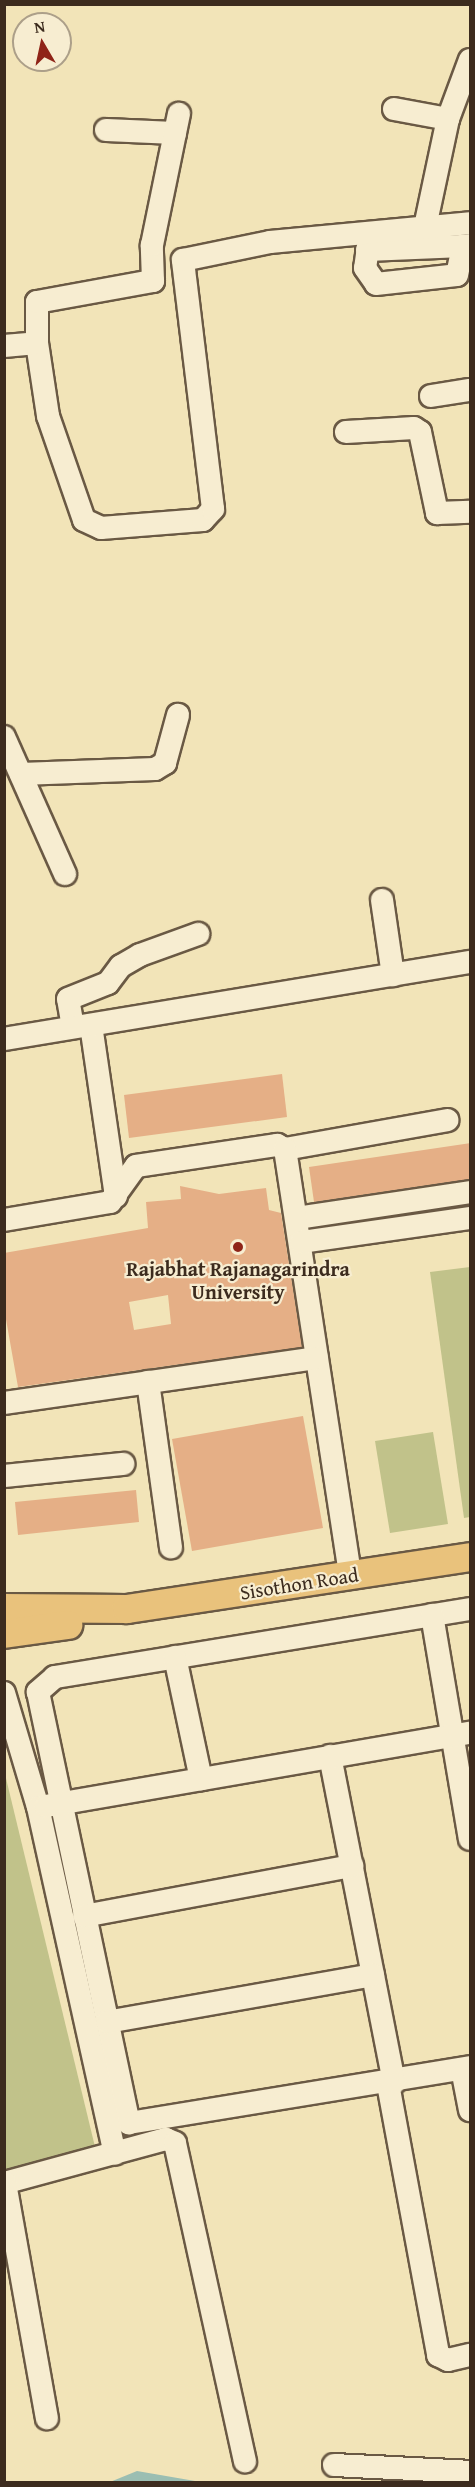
<!DOCTYPE html>
<style>
body{margin:0}
#map{position:relative;width:475px;height:2487px;overflow:hidden;background:#f2e4b8;font-family:"Gentium Book Plus",serif}
div>[style]{position:absolute}
.green>*{inset:0;background:#c1c28a}
.water>*{inset:0;background:#9bbeb2}
.building>*{inset:0;background:#e5af86}
.roads{filter:drop-shadow(2px 0 #6a5944) drop-shadow(-2px 0 #6a5944) drop-shadow(0 2px #6a5944) drop-shadow(0 -2px #6a5944)}
.minor>*{height:22px;margin:-11px;padding:0 11px;transform-origin:11px;border-radius:11px;background:#f7edd1}
.major>*{height:28px;margin:-14px;padding:0 14px;transform-origin:14px;border-radius:14px;background:#e9c27c}
.dots>*{width:16px;height:16px;translate:-50% -50%;box-sizing:border-box;border:3px solid #f7edd1;border-radius:50%}
span{translate:-50% -50%;white-space:nowrap;text-align:center;line-height:1.15;-webkit-text-stroke:4.5px #f7edd1;paint-order:stroke}
.poi-label{font-size:20px;color:#3c2b1e;font-weight:700}
.street-label{font-size:20px;color:#3c2b1e}
.frame{position:absolute;inset:0;border:6px solid #3c2b1e;pointer-events:none}
.north{position:absolute;left:12px;top:12px;width:60px;height:60px;box-sizing:border-box;background:#f7edd1;border:2px solid #ac9f89;border-radius:50%;rotate:351deg;font-size:16px;font-weight:700;line-height:24px;text-align:center;color:#3c2b1e}
.north::after{content:'';display:block;margin:auto;width:21px;height:27px;background:#8f2418;clip-path:polygon(50% 0,100% 100%,50% 72%,0 100%)}
</style>
<div id="map">
<div class="green">
<i style="clip-path:polygon(470px 1267px,470px 1517px,464px 1518px,430px 1272px)"></i>
<i style="clip-path:polygon(433px 1432px,448px 1524px,390px 1533px,375px 1441px)"></i>
<i style="clip-path:polygon(4px 1770px,96px 2151px,4px 2173px)"></i>
</div>
<div class="water">
<i style="clip-path:polygon(137px 2471px,195px 2481px,407px 2482px,110px 2482px)"></i>
</div>
<div class="building">
<i style="clip-path:polygon(282px 1074px,287px 1117px,129px 1138px,124px 1095px)"></i>
<i style="clip-path:polygon(471px 1143px,471px 1179px,314px 1202px,309px 1167px)"></i>
<i style="clip-path:polygon(evenodd,180px 1186px,219px 1194px,266px 1188px,269px 1210px,281px 1213px,302px 1347px,18px 1387px,4px 1308px,4px 1253px,148px 1228px,146px 1202px,181px 1199px,180px 1186px,168px 1295px,171px 1324px,134px 1330px,129px 1302px,168px 1295px)"></i>
<i style="clip-path:polygon(303px 1416px,323px 1528px,192px 1551px,172px 1439px)"></i>
<i style="clip-path:polygon(136px 1490px,139px 1522px,18px 1535px,15px 1502px)"></i>
</div>
<div class="roads">
<div class="minor">
<i style="left:394px;top:109px;width:55px;rotate:10.5deg"></i>
<i style="left:106px;top:130px;width:69px;rotate:2.5deg"></i>
<i style="left:425px;top:227px;width:110px;rotate:-78deg"></i>
<i style="left:448px;top:119px;width:63px;rotate:-69.6deg"></i>
<i style="left:370px;top:233px;width:35px;rotate:98deg"></i>
<i style="left:365px;top:268px;width:19px;rotate:55deg"></i>
<i style="left:376px;top:284px;width:81px;rotate:-6.3deg"></i>
<i style="left:457px;top:275px;width:30px;rotate:-78deg"></i>
<i style="left:463px;top:246px;width:7px;rotate:-8deg"></i>
<i style="left:367px;top:250px;width:96px;rotate:-2.4deg"></i>
<i style="left:37px;top:343px;width:74px;rotate:81.4deg"></i>
<i style="left:48px;top:416px;width:110px;rotate:70.9deg"></i>
<i style="left:84px;top:520px;width:19px;rotate:25deg"></i>
<i style="left:101px;top:528px;width:102px;rotate:-4.5deg"></i>
<i style="left:203px;top:520px;width:15px;rotate:-48deg"></i>
<i style="left:213px;top:509px;width:251px;rotate:-96.9deg"></i>
<i style="left:183px;top:260px;width:89px;rotate:-11.7deg"></i>
<i style="left:270px;top:242px;width:201px;rotate:-5.4deg"></i>
<i style="left:4px;top:346px;width:33px;rotate:-5deg"></i>
<i style="left:37px;top:343px;width:41px;rotate:-90deg"></i>
<i style="left:37px;top:302px;width:118px;rotate:-10.3deg"></i>
<i style="left:153px;top:281px;width:36px;rotate:-92deg"></i>
<i style="left:152px;top:245px;width:134px;rotate:-78.4deg"></i>
<i style="left:431px;top:396px;width:39px;rotate:-9deg"></i>
<i style="left:346px;top:432px;width:68px;rotate:-3.4deg"></i>
<i style="left:414px;top:428px;width:7px;rotate:34deg"></i>
<i style="left:420px;top:432px;width:83px;rotate:78.1deg"></i>
<i style="left:437px;top:513px;width:33px;rotate:-2deg"></i>
<i style="left:4px;top:737px;width:150px;rotate:66deg"></i>
<i style="left:21px;top:774px;width:134px;rotate:-2.1deg"></i>
<i style="left:155px;top:769px;width:12px;rotate:-31deg"></i>
<i style="left:165px;top:763px;width:50px;rotate:-74.8deg"></i>
<i style="left:382px;top:900px;width:76px;rotate:81.7deg"></i>
<i style="left:91px;top:1025px;width:173px;rotate:81.7deg"></i>
<i style="left:73px;top:1027px;width:28px;rotate:-100deg"></i>
<i style="left:68px;top:999px;width:43px;rotate:-21.8deg"></i>
<i style="left:108px;top:983px;width:21px;rotate:-53deg"></i>
<i style="left:121px;top:966px;width:22px;rotate:-30deg"></i>
<i style="left:140px;top:955px;width:62px;rotate:-19.9deg"></i>
<i style="left:4px;top:1039px;width:472px;rotate:-9.4deg"></i>
<i style="left:285px;top:1149px;width:165px;rotate:-10.1deg"></i>
<i style="left:297px;top:1218px;width:175px;rotate:-8.5deg"></i>
<i style="left:4px;top:1220px;width:108px;rotate:-9.6deg"></i>
<i style="left:110px;top:1202px;width:44px;rotate:-54.2deg"></i>
<i style="left:136px;top:1166px;width:143px;rotate:-8.5deg"></i>
<i style="left:277px;top:1145px;width:9px;rotate:27deg"></i>
<i style="left:285px;top:1149px;width:431px;rotate:81.3deg"></i>
<i style="left:301px;top:1242px;width:171px;rotate:-8.1deg"></i>
<i style="left:148px;top:1382px;width:167px;rotate:82.1deg"></i>
<i style="left:4px;top:1403px;width:316px;rotate:-8.2deg"></i>
<i style="left:4px;top:1476px;width:120px;rotate:-5.8deg"></i>
<i style="left:470px;top:1609px;width:421px;rotate:170.7deg"></i>
<i style="left:55px;top:1677px;width:23px;rotate:139deg"></i>
<i style="left:38px;top:1692px;width:441px;rotate:78.1deg"></i>
<i style="left:129px;top:2123px;width:346px;rotate:-9.3deg"></i>
<i style="left:432px;top:1615px;width:227px;rotate:80.4deg"></i>
<i style="left:175px;top:1657px;width:125px;rotate:78deg"></i>
<i style="left:4px;top:1693px;width:119px;rotate:73.4deg"></i>
<i style="left:38px;top:1807px;width:355px;rotate:77.5deg"></i>
<i style="left:330px;top:1756px;width:333px;rotate:78.9deg"></i>
<i style="left:46px;top:1806px;width:430px;rotate:-9.8deg"></i>
<i style="left:84px;top:1916px;width:273px;rotate:-10.6deg"></i>
<i style="left:107px;top:2022px;width:270px;rotate:-10deg"></i>
<i style="left:462px;top:2069px;width:42px;rotate:79deg"></i>
<i style="left:388px;top:2084px;width:276px;rotate:79.5deg"></i>
<i style="left:438px;top:2355px;width:11px;rotate:27deg"></i>
<i style="left:448px;top:2360px;width:23px;rotate:-13deg"></i>
<i style="left:4px;top:2183px;width:168px;rotate:-15.2deg"></i>
<i style="left:166px;top:2139px;width:10px;rotate:24deg"></i>
<i style="left:175px;top:2143px;width:326px;rotate:77.6deg"></i>
<i style="left:5px;top:2183px;width:239px;rotate:79.9deg"></i>
<i style="left:334px;top:2465px;width:136px;rotate:2.9deg"></i>
</div>
<div class="major">
<i style="left:4px;top:1608px;width:123px;rotate:0.5deg"></i>
<i style="left:127px;top:1609px;width:347px;rotate:-8.6deg"></i>
<i style="left:4px;top:1634px;width:65px;rotate:-8deg"></i>
</div>
</div>
<div class="dots">
<i style="left:238px;top:1247px;background:#8f2418"></i>
</div>
<div class="poi-label">
<span style="left:238px;top:1280px">Rajabhat Rajanagarindra<br>University</span>
</div>
<div class="street-label">
<span style="left:299px;top:1583px;rotate:-9deg">Sisothon Road</span>
</div>
<div class="frame"></div>
<div class="north">N</div>
</div>
